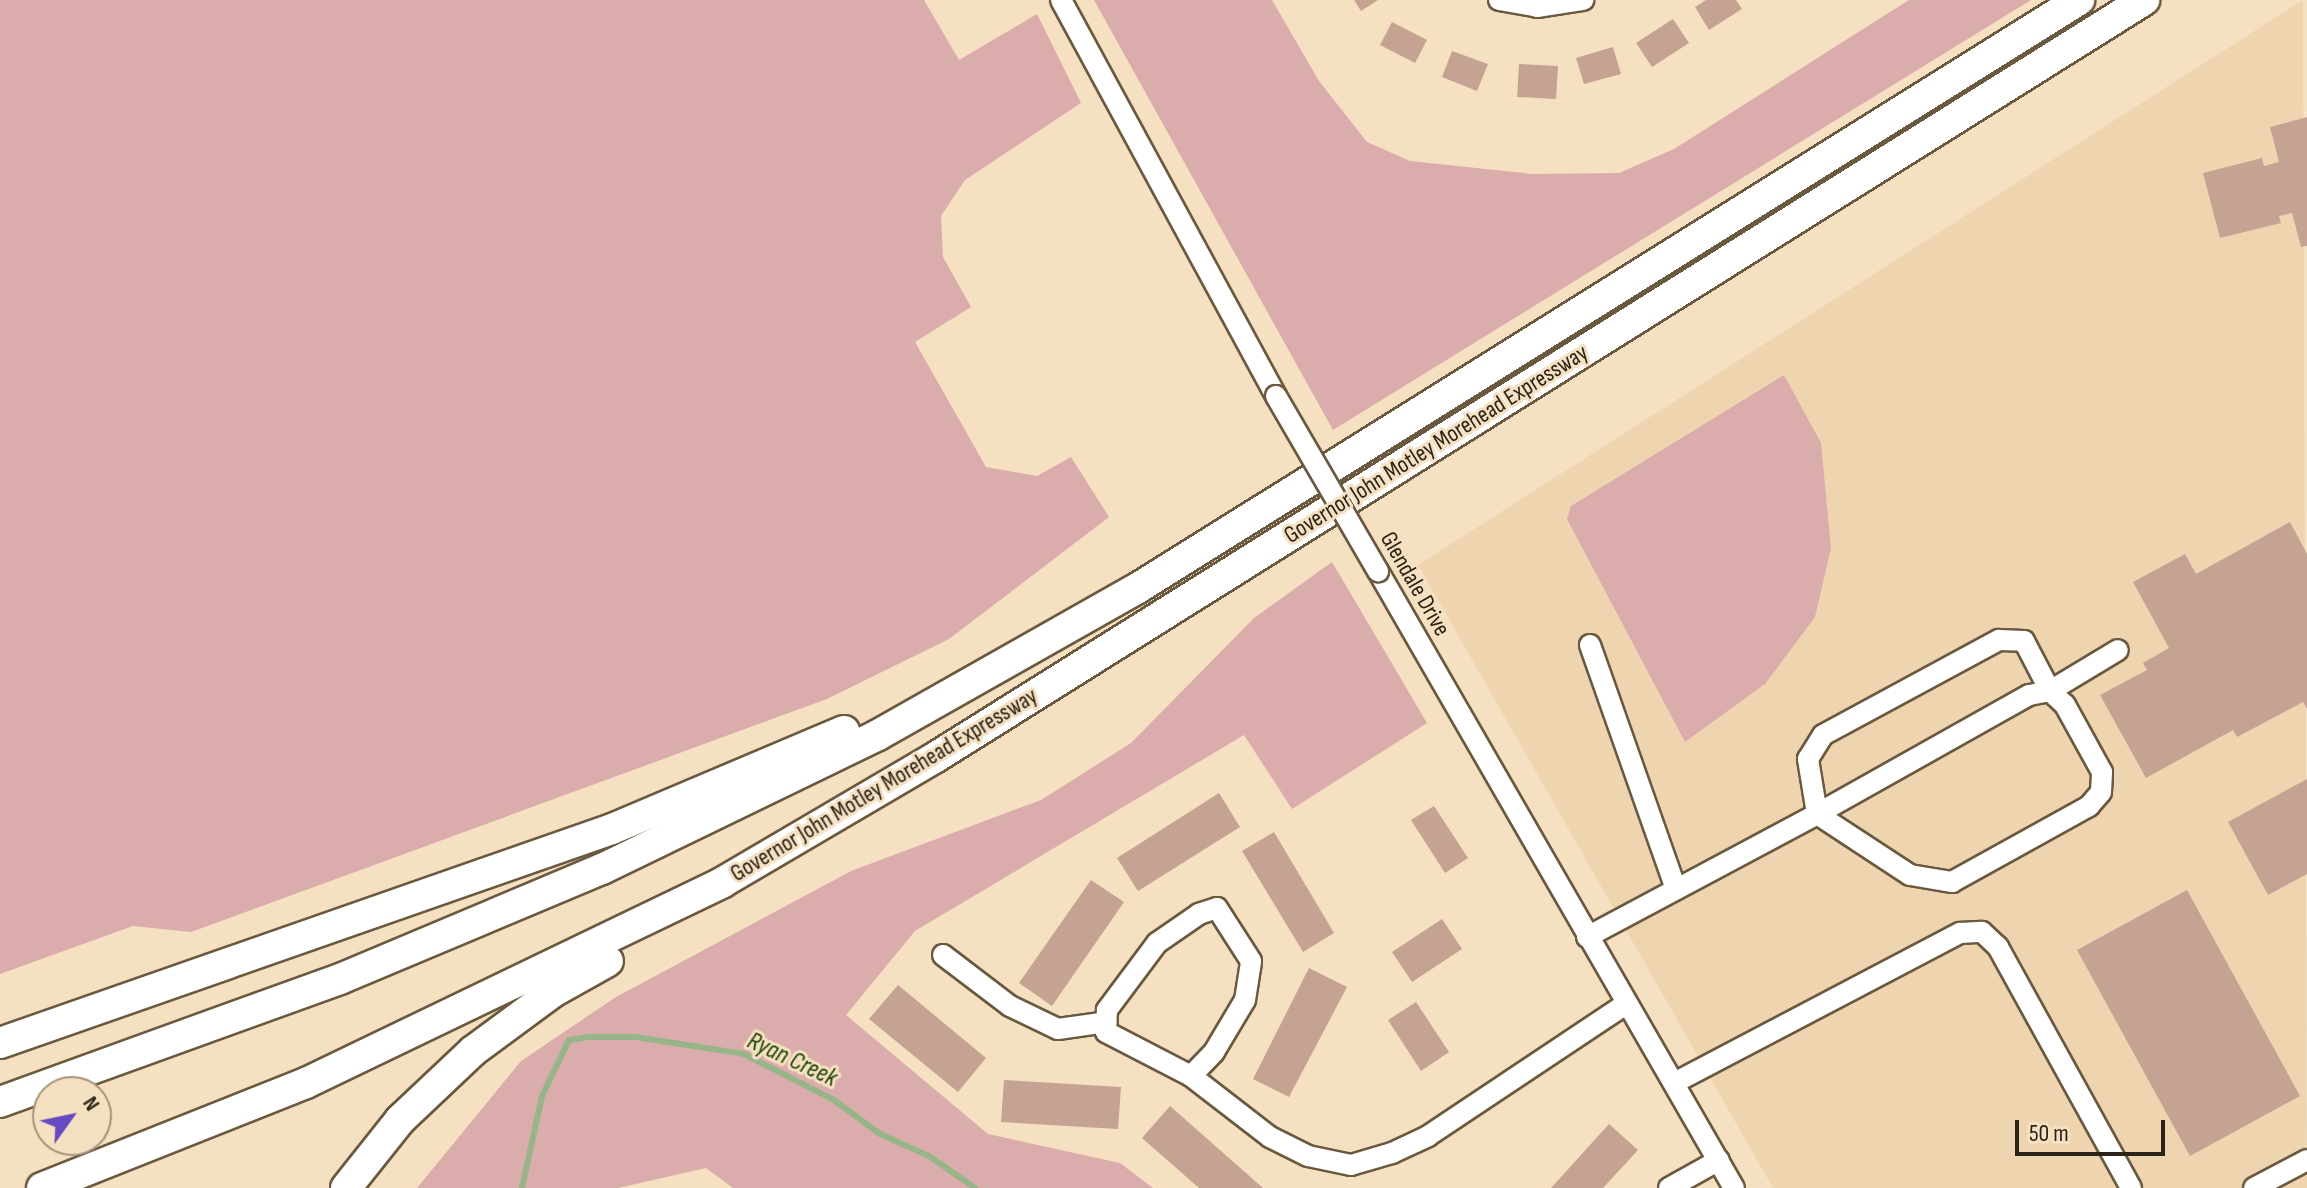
<!DOCTYPE html>
<style>
body{margin:0}
#map{position:relative;width:2307px;height:1188px;overflow:hidden;background:#f5e0c1;font-family:"Sofia Sans Condensed",sans-serif}
div>[style]{position:absolute}
.built>*{inset:0;background:#eed5b0}
.green>*{inset:0;background:#dbacac}
.stream>*{height:6px;margin:-3px;padding:0 3px;transform-origin:3px;border-radius:3px;background:#96b689}
.building>*{inset:0;background:#c5a393}
.roads{filter:drop-shadow(2px 0 #6a593e) drop-shadow(-2px 0 #6a593e) drop-shadow(0 2px #6a593e) drop-shadow(0 -2px #6a593e)}
.minor>*{height:20px;margin:-10px;padding:0 10px;transform-origin:10px;border-radius:10px;background:#fff}
.highway>*{height:30px;margin:-15px;padding:0 15px;transform-origin:15px;border-radius:15px;background:#fff}
.bridges{filter:drop-shadow(2px 0 #6a593e) drop-shadow(-2px 0 #6a593e) drop-shadow(0 2px #6a593e) drop-shadow(0 -2px #6a593e)}
.minor-bridge>*{height:20px;margin:-10px;padding:0 10px;transform-origin:10px;border-radius:10px;background:#fff}
span{translate:-50% -50%;white-space:nowrap;text-align:center;line-height:1.15;-webkit-text-stroke:6px #f5e0c1;paint-order:stroke}
.street-label{font-size:24px;color:#2a2317}
.water-label{font-size:26px;color:#224a08;font-style:italic}
.north{position:absolute;left:32px;top:1076px;width:80px;height:80px;box-sizing:border-box;background:#f5e0c1;border:2px solid #a4947d;border-radius:50%;rotate:57deg;font-size:22px;font-weight:700;line-height:32px;text-align:center;color:#2a2317}
.north::after{content:'';display:block;margin:auto;width:28px;height:36px;background:#654ac3;clip-path:polygon(50% 0,100% 100%,50% 72%,0 100%)}
.scale{position:absolute;left:2015px;top:1120px;width:150px;height:36px;box-sizing:border-box;border:4px solid #2a2317;border-top:0;padding-left:10px;font-size:24px;line-height:28px;white-space:nowrap;color:#2a2317;-webkit-text-stroke:6px #f5e0c1;paint-order:stroke}
</style>
<div id="map">
<div class="built">
<i style="clip-path:polygon(2303px 0,2307px 1188px,1773px 1188px,1418px 565px)"></i>
</div>
<div class="green">
<i style="clip-path:polygon(0 0,924px 0,959px 60px,1037px 14px,1081px 103px,965px 180px,941px 216px,943px 257px,971px 307px,915px 342px,986px 467px,1037px 476px,1071px 457px,1109px 517px,949px 639px,827px 699px,191px 932px,133px 926px,0 974px)"></i>
<i style="clip-path:polygon(1094px 0,1272px 0,1319px 81px,1367px 142px,1410px 161px,1532px 174px,1619px 173px,1674px 149px,1909px 0,2031px 0,1333px 430px)"></i>
<i style="clip-path:polygon(1784px 375px,1821px 443px,1831px 548px,1815px 617px,1765px 684px,1685px 742px,1567px 519px,1571px 506px)"></i>
<i style="clip-path:polygon(1332px 562px,1427px 723px,1292px 809px,1244px 735px,915px 931px,846px 1015px,988px 1134px,1120px 1163px,1153px 1188px,733px 1188px,706px 1168px,618px 1188px,417px 1188px,521px 1061px,616px 997px,851px 871px,1041px 800px,1131px 743px,1254px 618px)"></i>
</div>
<div class="stream">
<i style="left:522px;top:1188px;width:94px;rotate:-77.7deg"></i>
<i style="left:542px;top:1096px;width:62px;rotate:-64.3deg"></i>
<i style="left:569px;top:1040px;width:18px;rotate:-9deg"></i>
<i style="left:587px;top:1037px;width:49px"></i>
<i style="left:636px;top:1037px;width:109px;rotate:8.9deg"></i>
<i style="left:744px;top:1054px;width:101px;rotate:27.1deg"></i>
<i style="left:834px;top:1100px;width:57px;rotate:36.5deg"></i>
<i style="left:880px;top:1134px;width:54px;rotate:24.2deg"></i>
<i style="left:929px;top:1156px;width:56px;rotate:34.8deg"></i>
</div>
<div class="building">
<i style="clip-path:polygon(1354px 0,1378px 0,1361px 11px)"></i>
<i style="clip-path:polygon(1706px 0,1736px 0,1742px 9px,1709px 30px,1695px 7px)"></i>
<i style="clip-path:polygon(1673px 19px,1689px 43px,1652px 67px,1636px 43px)"></i>
<i style="clip-path:polygon(1392px 22px,1427px 40px,1415px 63px,1380px 45px)"></i>
<i style="clip-path:polygon(1613px 47px,1621px 74px,1584px 84px,1576px 58px)"></i>
<i style="clip-path:polygon(1452px 51px,1488px 64px,1477px 91px,1442px 77px)"></i>
<i style="clip-path:polygon(1519px 64px,1558px 66px,1556px 99px,1517px 97px)"></i>
<i style="clip-path:polygon(2307px 117px,2307px 246px,2301px 247px,2292px 213px,2279px 216px,2281px 223px,2220px 238px,2203px 173px,2262px 158px,2264px 166px,2279px 162px,2270px 127px)"></i>
<i style="clip-path:polygon(2290px 522px,2307px 554px,2307px 709px,2303px 702px,2237px 737px,2233px 730px,2146px 778px,2100px 695px,2147px 670px,2143px 663px,2169px 648px,2133px 582px,2185px 554px,2196px 574px)"></i>
<i style="clip-path:polygon(2307px 779px,2307px 874px,2268px 895px,2228px 822px)"></i>
<i style="clip-path:polygon(1219px 793px,1240px 827px,1138px 891px,1117px 858px)"></i>
<i style="clip-path:polygon(1434px 806px,1468px 858px,1445px 873px,1411px 820px)"></i>
<i style="clip-path:polygon(1274px 832px,1334px 933px,1303px 952px,1242px 851px)"></i>
<i style="clip-path:polygon(1091px 880px,1124px 902px,1052px 1006px,1019px 983px)"></i>
<i style="clip-path:polygon(2187px 890px,2300px 1096px,2190px 1156px,2077px 950px)"></i>
<i style="clip-path:polygon(1442px 919px,1462px 949px,1412px 982px,1392px 952px)"></i>
<i style="clip-path:polygon(1309px 968px,1347px 987px,1289px 1097px,1253px 1079px)"></i>
<i style="clip-path:polygon(898px 985px,986px 1058px,958px 1092px,869px 1019px)"></i>
<i style="clip-path:polygon(1416px 1002px,1449px 1052px,1421px 1071px,1388px 1020px)"></i>
<i style="clip-path:polygon(1004px 1080px,1121px 1087px,1118px 1129px,1001px 1122px)"></i>
<i style="clip-path:polygon(1170px 1106px,1263px 1188px,1199px 1188px,1142px 1138px)"></i>
<i style="clip-path:polygon(1609px 1124px,1638px 1150px,1603px 1188px,1551px 1188px)"></i>
</div>
<div class="roads">
<div class="minor">
<i style="left:1061px;top:0;width:451px;rotate:61.5deg"></i>
<i style="left:1499px;top:0;width:39px;rotate:10deg"></i>
<i style="left:1537px;top:7px;width:47px;rotate:-8.7deg"></i>
<i style="left:1378px;top:571px;width:712px;rotate:60.02deg"></i>
<i style="left:1590px;top:645px;width:259px;rotate:70.6deg"></i>
<i style="left:1587px;top:937px;width:261px;rotate:-28.1deg"></i>
<i style="left:1817px;top:814px;width:111px;rotate:33.3deg"></i>
<i style="left:1910px;top:875px;width:43px;rotate:9.5deg"></i>
<i style="left:1952px;top:882px;width:157px;rotate:-29deg"></i>
<i style="left:2089px;top:806px;width:18px;rotate:-49deg"></i>
<i style="left:2101px;top:792px;width:20px;rotate:-87deg"></i>
<i style="left:2102px;top:772px;width:77px;rotate:-118.9deg"></i>
<i style="left:2065px;top:705px;width:21px;rotate:-137deg"></i>
<i style="left:2050px;top:691px;width:21px;rotate:169deg"></i>
<i style="left:2029px;top:695px;width:243px;rotate:150.7deg"></i>
<i style="left:1817px;top:814px;width:56px;rotate:-99.3deg"></i>
<i style="left:1808px;top:759px;width:28px;rotate:-58deg"></i>
<i style="left:1823px;top:735px;width:200px;rotate:-28.4deg"></i>
<i style="left:1999px;top:640px;width:25px;rotate:2deg"></i>
<i style="left:2024px;top:641px;width:56px;rotate:62.5deg"></i>
<i style="left:2050px;top:691px;width:79px;rotate:-31.1deg"></i>
<i style="left:943px;top:955px;width:84px;rotate:37.3deg"></i>
<i style="left:1010px;top:1006px;width:53px;rotate:25.6deg"></i>
<i style="left:1058px;top:1029px;width:49px;rotate:-8.1deg"></i>
<i style="left:1191px;top:1076px;width:33px;rotate:-46deg"></i>
<i style="left:1214px;top:1052px;width:61px;rotate:-59.2deg"></i>
<i style="left:1245px;top:1000px;width:39px;rotate:-81deg"></i>
<i style="left:1251px;top:961px;width:63px;rotate:-122.7deg"></i>
<i style="left:1217px;top:908px;width:19px;rotate:162deg"></i>
<i style="left:1199px;top:914px;width:51px;rotate:145.4deg"></i>
<i style="left:1157px;top:943px;width:84px;rotate:126.7deg"></i>
<i style="left:1107px;top:1010px;width:22px;rotate:93deg"></i>
<i style="left:1106px;top:1032px;width:96px;rotate:27.4deg"></i>
<i style="left:1191px;top:1076px;width:100px;rotate:37.7deg"></i>
<i style="left:1270px;top:1137px;width:42px;rotate:26.6deg"></i>
<i style="left:1308px;top:1156px;width:44px;rotate:11.8deg"></i>
<i style="left:1351px;top:1165px;width:43px;rotate:-16.3deg"></i>
<i style="left:1392px;top:1153px;width:40px;rotate:-25deg"></i>
<i style="left:1428px;top:1136px;width:238px;rotate:-33.7deg"></i>
<i style="left:1674px;top:1083px;width:323px;rotate:-27.7deg"></i>
<i style="left:1960px;top:933px;width:22px;rotate:-3deg"></i>
<i style="left:1982px;top:932px;width:22px;rotate:43deg"></i>
<i style="left:1998px;top:947px;width:275px;rotate:61.1deg"></i>
<i style="left:1669px;top:1188px;width:57px;rotate:-29.2deg"></i>
<i style="left:2254px;top:1188px;width:60px;rotate:-27.8deg"></i>
</div>
<div class="highway">
<i style="left:0;top:1043px;width:648px;rotate:-19.27deg"></i>
<i style="left:612px;top:829px;width:252px;rotate:-22.9deg"></i>
<i style="left:0;top:1102px;width:362px;rotate:-19.9deg"></i>
<i style="left:340px;top:979px;width:284px;rotate:-22.8deg"></i>
<i style="left:602px;top:869px;width:307px;rotate:-25.9deg"></i>
<i style="left:878px;top:735px;width:299px;rotate:-29.5deg"></i>
<i style="left:1138px;top:588px;width:1110px;rotate:-32deg"></i>
<i style="left:42px;top:1188px;width:284px;rotate:-21.7deg"></i>
<i style="left:306px;top:1083px;width:463px;rotate:-25.7deg"></i>
<i style="left:723px;top:882px;width:247px;rotate:-30.4deg"></i>
<i style="left:936px;top:757px;width:1426px;rotate:-32.07deg"></i>
<i style="left:346px;top:1188px;width:87px;rotate:-51.5deg"></i>
<i style="left:400px;top:1120px;width:100px;rotate:-43.4deg"></i>
<i style="left:473px;top:1051px;width:99px;rotate:-36.4deg"></i>
<i style="left:553px;top:992px;width:63px;rotate:-29.4deg"></i>
</div>
</div>
<div class="bridges">
<div class="minor-bridge">
<i style="left:1276px;top:396px;width:203px;rotate:59.8deg"></i>
</div>
</div>
<div class="street-label">
<span style="left:1436px;top:444px;rotate:-32deg">Governor John Motley Morehead Expressway</span>
<span style="left:1415px;top:584px;rotate:60deg">Glendale Drive</span>
<span style="left:884px;top:785px;rotate:-31deg">Governor John Motley Morehead Expressway</span>
</div>
<div class="water-label">
<span style="left:792px;top:1060px;rotate:25deg">Ryan Creek</span>
</div>
<div class="north">N</div>
<div class="scale">50 m</div>
</div>
